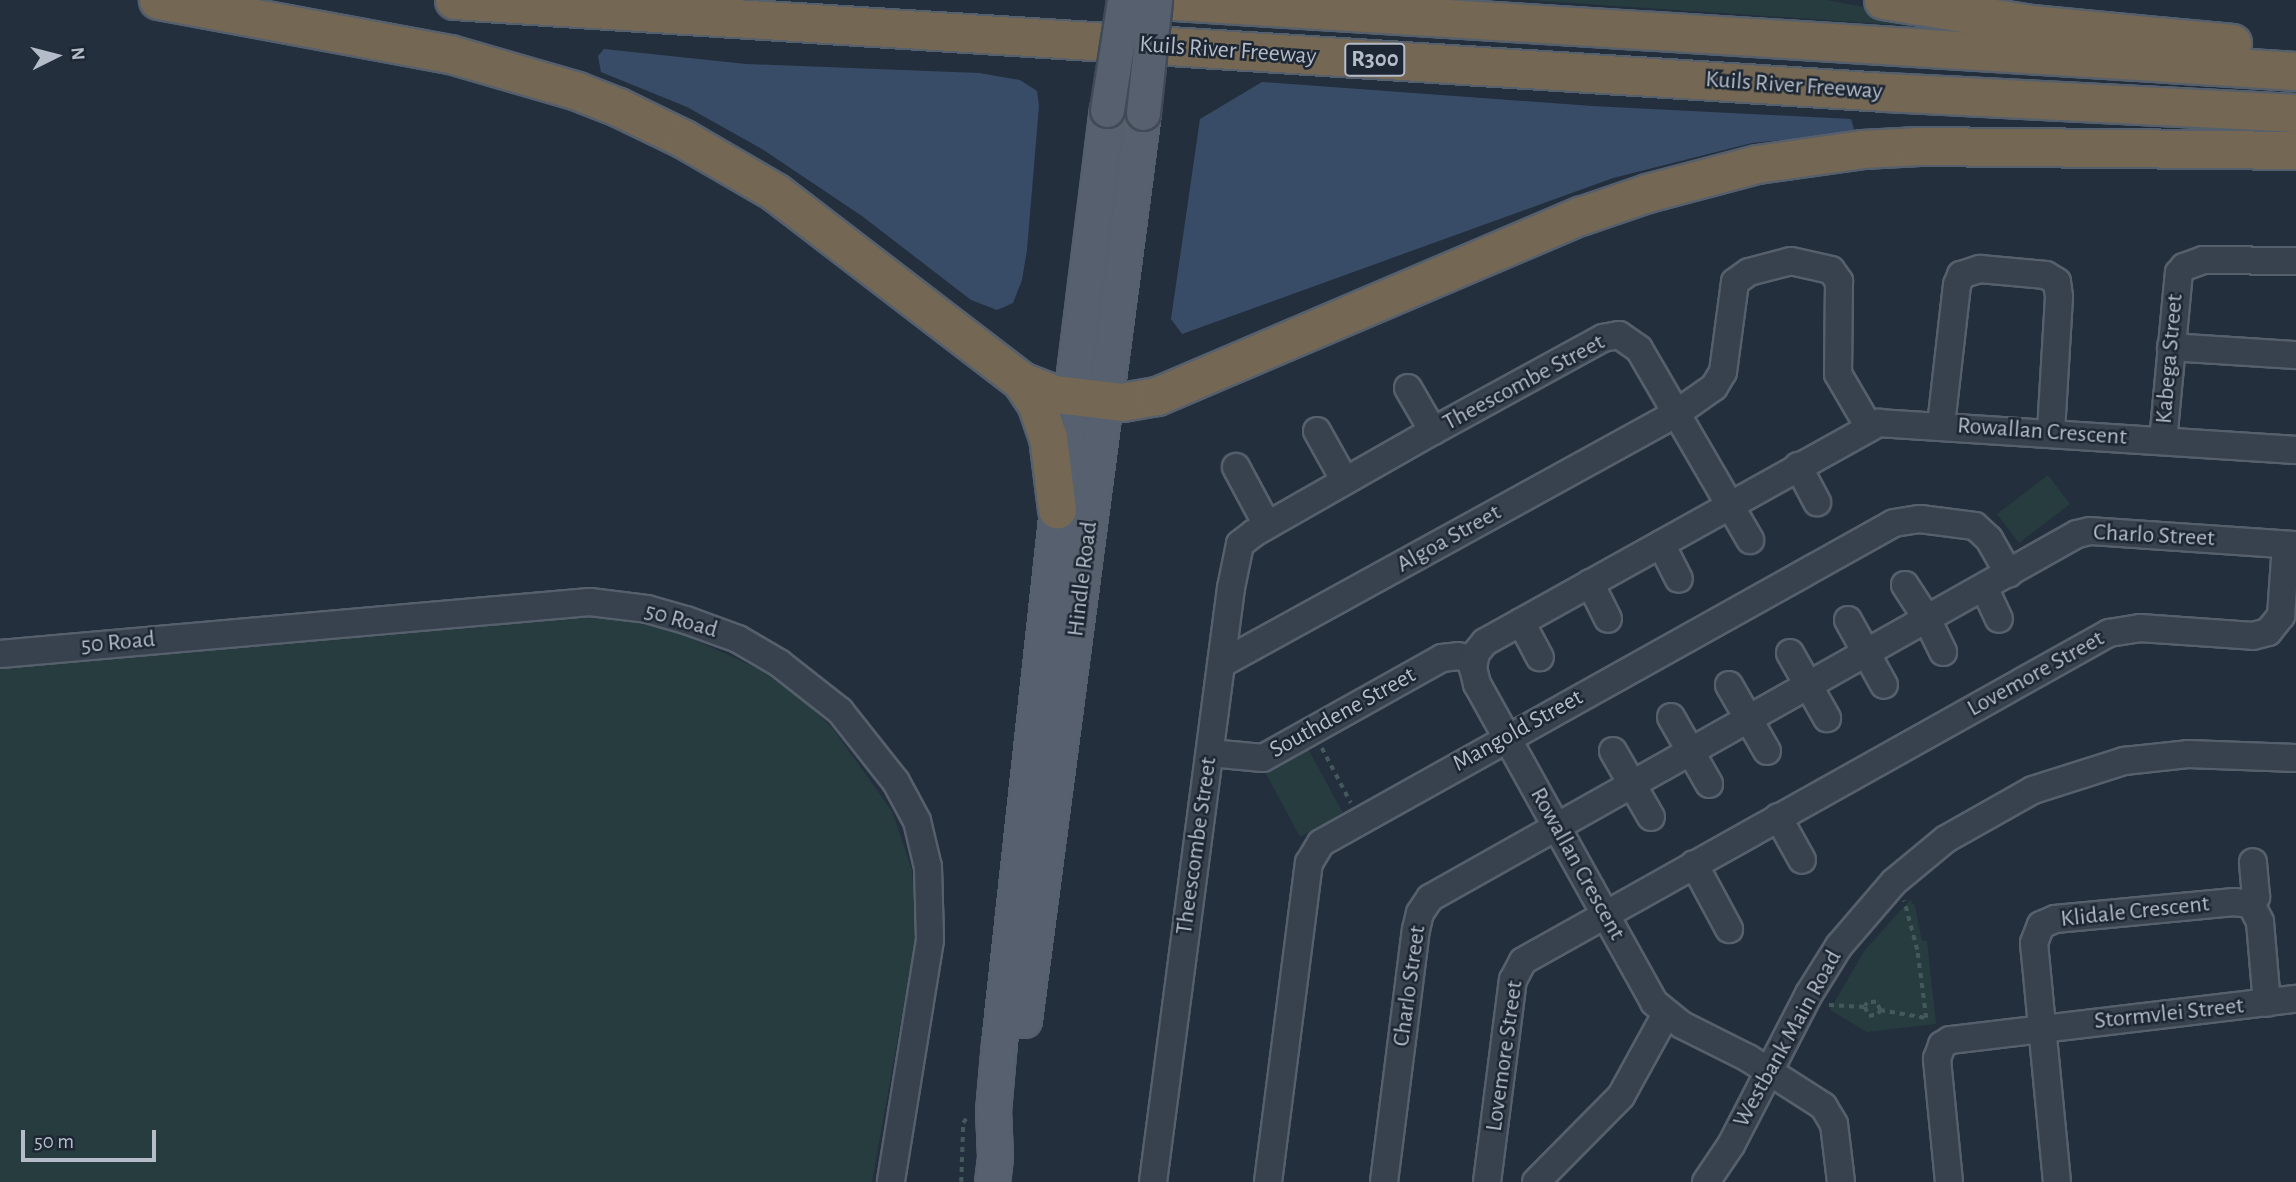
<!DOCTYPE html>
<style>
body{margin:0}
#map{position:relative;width:2296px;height:1182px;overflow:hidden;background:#242f3e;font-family:"Alegreya Sans",sans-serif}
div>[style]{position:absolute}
.green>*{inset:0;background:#263c3f}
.water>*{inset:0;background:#394c67}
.path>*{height:3.5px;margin-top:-1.75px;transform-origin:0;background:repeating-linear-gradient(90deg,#44595c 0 5px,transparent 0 10px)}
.roads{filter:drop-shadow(2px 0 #565f6c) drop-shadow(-2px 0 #565f6c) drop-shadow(0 2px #565f6c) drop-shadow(0 -2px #565f6c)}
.minor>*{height:26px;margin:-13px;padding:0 13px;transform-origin:13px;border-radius:13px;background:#38414e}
.major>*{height:33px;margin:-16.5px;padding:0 16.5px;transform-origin:16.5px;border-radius:16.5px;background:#56606e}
.highway>*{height:37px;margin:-18.5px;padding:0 18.5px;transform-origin:18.5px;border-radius:18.5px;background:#746855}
.bridges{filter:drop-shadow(2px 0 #414a57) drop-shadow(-2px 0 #414a57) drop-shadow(0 2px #414a57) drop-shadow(0 -2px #414a57)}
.major-bridge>*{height:33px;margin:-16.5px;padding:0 16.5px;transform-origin:16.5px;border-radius:16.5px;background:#56606e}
span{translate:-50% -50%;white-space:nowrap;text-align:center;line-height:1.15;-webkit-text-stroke:5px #1d2633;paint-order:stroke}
.shield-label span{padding:2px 5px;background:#1d2633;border:2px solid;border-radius:5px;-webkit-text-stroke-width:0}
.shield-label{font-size:23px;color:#b4bcc9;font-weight:700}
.street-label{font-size:24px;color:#b4bcc9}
.north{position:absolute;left:21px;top:21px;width:70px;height:70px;-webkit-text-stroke:5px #1d2633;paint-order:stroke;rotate:84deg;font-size:19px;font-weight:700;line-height:28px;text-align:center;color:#b4bcc9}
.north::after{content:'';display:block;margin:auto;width:24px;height:32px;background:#b4bcc9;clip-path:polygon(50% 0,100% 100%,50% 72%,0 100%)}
.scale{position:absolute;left:21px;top:1130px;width:135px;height:32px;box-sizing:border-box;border:4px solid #b4bcc9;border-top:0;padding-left:9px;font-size:21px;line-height:24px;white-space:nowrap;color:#b4bcc9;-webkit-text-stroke:5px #1d2633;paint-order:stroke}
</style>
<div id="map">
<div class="green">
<i style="clip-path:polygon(1527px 0,1827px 0,1915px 17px,1915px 26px)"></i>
<i style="clip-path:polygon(2048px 475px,2070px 504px,2019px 543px,1997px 514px)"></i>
<i style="clip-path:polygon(568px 615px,624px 620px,680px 633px,761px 670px,810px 706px,834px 730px,892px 811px,912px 870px,916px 937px,872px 1182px,0 1182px,0 667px)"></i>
<i style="clip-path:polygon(1307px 747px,1343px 813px,1300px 837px,1264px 770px)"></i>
<i style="clip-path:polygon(1910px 900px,1915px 906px,1922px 941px,1927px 941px,1936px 1024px,1867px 1032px,1830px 1010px,1865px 950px)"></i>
</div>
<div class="water">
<i style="clip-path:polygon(604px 49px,746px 64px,979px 73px,1020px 80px,1037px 91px,1039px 106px,1027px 250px,1022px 280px,1013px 303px,997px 310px,971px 300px,862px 216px,762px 149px,687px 107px,601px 72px,598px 56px)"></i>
<i style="clip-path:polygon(1262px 82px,1592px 106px,1851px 119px,1855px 133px,1752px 143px,1613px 178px,1182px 334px,1171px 319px,1200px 119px)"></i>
</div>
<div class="path">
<i style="left:1322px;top:748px;width:62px;rotate:62.2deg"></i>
<i style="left:1829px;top:1005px;width:36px;rotate:3deg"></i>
<i style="left:1880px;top:1010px;width:9px;rotate:-117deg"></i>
<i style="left:1876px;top:1002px;width:9px;rotate:174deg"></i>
<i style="left:1867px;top:1003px;width:4px;rotate:117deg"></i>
<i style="left:1865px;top:1007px;width:10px;rotate:66deg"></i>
<i style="left:1869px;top:1016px;width:9px;rotate:-13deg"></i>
<i style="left:1878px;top:1014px;width:4px;rotate:-63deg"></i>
<i style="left:1880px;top:1010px;width:47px;rotate:9.9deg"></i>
<i style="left:1926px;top:1018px;width:69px;rotate:-97.5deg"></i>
<i style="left:1917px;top:950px;width:51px;rotate:-104.9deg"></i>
<i style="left:961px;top:1182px;width:59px;rotate:-88.1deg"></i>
<i style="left:963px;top:1123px;width:9px;rotate:-54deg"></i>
</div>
<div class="roads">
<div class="minor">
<i style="left:2171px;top:347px;width:125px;rotate:3.7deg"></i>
<i style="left:1408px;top:388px;width:50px;rotate:59.8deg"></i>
<i style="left:1941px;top:425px;width:141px;rotate:-83.5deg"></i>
<i style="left:1957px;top:285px;width:11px;rotate:-68deg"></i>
<i style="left:1961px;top:275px;width:20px;rotate:-18deg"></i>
<i style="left:1980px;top:269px;width:66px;rotate:5.2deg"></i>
<i style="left:2046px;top:275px;width:13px;rotate:32deg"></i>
<i style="left:2057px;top:282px;width:15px;rotate:82deg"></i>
<i style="left:2059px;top:297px;width:136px;rotate:93.4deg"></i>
<i style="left:1317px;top:431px;width:57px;rotate:60.8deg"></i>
<i style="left:2163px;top:441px;width:169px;rotate:-84.6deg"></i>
<i style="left:2179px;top:273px;width:8px;rotate:-50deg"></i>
<i style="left:2184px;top:267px;width:20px;rotate:-20deg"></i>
<i style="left:2203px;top:260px;width:93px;rotate:0.6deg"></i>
<i style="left:1798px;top:466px;width:41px;rotate:62.2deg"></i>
<i style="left:1236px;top:467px;width:66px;rotate:61.9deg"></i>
<i style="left:1661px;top:544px;width:39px;rotate:63deg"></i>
<i style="left:1590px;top:583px;width:40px;rotate:63.4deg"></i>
<i style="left:1905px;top:585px;width:38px;rotate:57deg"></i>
<i style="left:1926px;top:617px;width:39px;rotate:64deg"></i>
<i style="left:1984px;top:587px;width:35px;rotate:65deg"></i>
<i style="left:1848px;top:620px;width:74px;rotate:61deg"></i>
<i style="left:1521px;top:622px;width:40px;rotate:62deg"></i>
<i style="left:1790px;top:653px;width:75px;rotate:60.4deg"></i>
<i style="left:0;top:654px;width:592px;rotate:-5.04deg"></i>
<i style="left:590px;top:602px;width:57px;rotate:7deg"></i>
<i style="left:647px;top:609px;width:41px;rotate:15.8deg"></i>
<i style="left:686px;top:620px;width:55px;rotate:20.1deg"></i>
<i style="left:738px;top:639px;width:48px;rotate:30.3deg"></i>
<i style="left:779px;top:663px;width:78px;rotate:38.2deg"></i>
<i style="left:840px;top:711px;width:90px;rotate:51.7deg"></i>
<i style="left:896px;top:782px;width:44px;rotate:61.7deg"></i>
<i style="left:917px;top:821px;width:47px;rotate:76.6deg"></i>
<i style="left:928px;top:867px;width:73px;rotate:88.4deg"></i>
<i style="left:930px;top:940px;width:245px;rotate:99.2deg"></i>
<i style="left:1221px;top:664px;width:521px;rotate:-28.83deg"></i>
<i style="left:1677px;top:413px;width:45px;rotate:-35.1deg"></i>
<i style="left:1714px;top:387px;width:17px;rotate:-59deg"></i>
<i style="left:1723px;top:372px;width:91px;rotate:-82.4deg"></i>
<i style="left:1735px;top:282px;width:17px;rotate:-36deg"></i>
<i style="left:1749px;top:272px;width:43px;rotate:-14.7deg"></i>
<i style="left:1791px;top:261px;width:41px;rotate:12.7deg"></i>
<i style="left:1831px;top:270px;width:14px;rotate:54deg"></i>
<i style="left:1839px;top:281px;width:93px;rotate:90.6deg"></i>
<i style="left:1838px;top:374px;width:61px;rotate:59.7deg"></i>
<i style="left:1729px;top:685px;width:76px;rotate:60.1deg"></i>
<i style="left:1671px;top:717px;width:77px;rotate:60.4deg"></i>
<i style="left:1613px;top:751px;width:76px;rotate:60.1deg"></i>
<i style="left:1210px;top:753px;width:53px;rotate:5.4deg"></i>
<i style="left:1263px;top:758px;width:205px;rotate:-29.2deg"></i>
<i style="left:1442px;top:658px;width:16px;rotate:-7deg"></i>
<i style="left:1458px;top:656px;width:16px;rotate:14deg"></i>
<i style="left:1778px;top:817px;width:49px;rotate:60.8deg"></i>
<i style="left:1694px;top:864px;width:74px;rotate:61.7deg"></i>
<i style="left:2251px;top:904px;width:9px;rotate:-54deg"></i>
<i style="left:2256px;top:897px;width:35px;rotate:-95deg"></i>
<i style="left:1153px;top:1182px;width:599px;rotate:-82.52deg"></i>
<i style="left:1231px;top:588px;width:45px;rotate:-78.4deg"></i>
<i style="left:1240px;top:544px;width:18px;rotate:-38deg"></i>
<i style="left:1254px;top:533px;width:206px;rotate:-29.7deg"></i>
<i style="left:1433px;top:431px;width:194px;rotate:-28.7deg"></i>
<i style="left:1603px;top:338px;width:16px;rotate:-11deg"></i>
<i style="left:1619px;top:335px;width:24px;rotate:35deg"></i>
<i style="left:1639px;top:349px;width:221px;rotate:59.8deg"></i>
<i style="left:1268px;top:1182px;width:322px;rotate:-82.7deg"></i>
<i style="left:1309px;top:863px;width:23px;rotate:-59deg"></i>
<i style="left:1321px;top:843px;width:656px;rotate:-29.18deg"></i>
<i style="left:1894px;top:523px;width:26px;rotate:-9deg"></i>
<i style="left:1920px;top:519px;width:55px;rotate:7.3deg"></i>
<i style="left:1975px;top:526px;width:19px;rotate:43deg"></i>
<i style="left:1989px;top:539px;width:40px;rotate:60.3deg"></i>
<i style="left:1384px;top:1182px;width:254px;rotate:-82.8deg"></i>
<i style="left:1416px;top:930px;width:17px;rotate:-77deg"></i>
<i style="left:1420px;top:913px;width:18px;rotate:-56deg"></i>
<i style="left:1430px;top:898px;width:742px;rotate:-29.36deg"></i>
<i style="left:2077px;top:534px;width:13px;rotate:-13deg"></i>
<i style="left:2090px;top:531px;width:206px;rotate:3.9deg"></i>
<i style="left:1487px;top:1182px;width:204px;rotate:-82.7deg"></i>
<i style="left:1513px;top:980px;width:21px;rotate:-62deg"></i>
<i style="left:1523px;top:961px;width:672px;rotate:-29.24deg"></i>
<i style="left:2109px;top:633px;width:31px;rotate:-9deg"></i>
<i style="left:2140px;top:628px;width:113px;rotate:4deg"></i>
<i style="left:2253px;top:636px;width:16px;rotate:-15deg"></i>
<i style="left:2268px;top:632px;width:21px;rotate:-51deg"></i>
<i style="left:2281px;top:616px;width:71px;rotate:-86deg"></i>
<i style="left:1536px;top:1182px;width:121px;rotate:-45.3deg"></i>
<i style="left:1621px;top:1096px;width:94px;rotate:-61.2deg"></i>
<i style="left:1706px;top:1182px;width:45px;rotate:-56deg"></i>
<i style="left:1731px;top:1145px;width:170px;rotate:-62.7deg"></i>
<i style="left:1809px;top:994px;width:57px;rotate:-58deg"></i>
<i style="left:1839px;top:946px;width:84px;rotate:-49.3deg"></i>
<i style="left:1894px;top:882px;width:67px;rotate:-39.6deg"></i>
<i style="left:1946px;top:839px;width:100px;rotate:-29.4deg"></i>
<i style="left:2033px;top:790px;width:96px;rotate:-17.7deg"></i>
<i style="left:2124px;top:761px;width:64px;rotate:-6.2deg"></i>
<i style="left:2188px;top:754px;width:108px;rotate:2.1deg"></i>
<i style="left:1841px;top:1182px;width:58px;rotate:-96.9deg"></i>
<i style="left:1834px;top:1124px;width:21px;rotate:-121deg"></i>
<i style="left:1823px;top:1106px;width:89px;rotate:-147.4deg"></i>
<i style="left:1748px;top:1058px;width:74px;rotate:-153.4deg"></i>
<i style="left:1682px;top:1025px;width:36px;rotate:-141deg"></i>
<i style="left:1654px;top:1002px;width:364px;rotate:-119.1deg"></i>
<i style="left:1477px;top:684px;width:16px;rotate:-104deg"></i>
<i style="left:1473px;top:668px;width:15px;rotate:-79deg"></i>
<i style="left:1476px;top:653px;width:14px;rotate:-51deg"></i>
<i style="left:1485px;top:642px;width:451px;rotate:-29.1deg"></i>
<i style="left:1879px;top:423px;width:418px;rotate:3.7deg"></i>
<i style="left:1949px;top:1182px;width:124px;rotate:-95.6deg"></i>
<i style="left:1937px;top:1059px;width:15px;rotate:-70deg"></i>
<i style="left:1942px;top:1045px;width:9px;rotate:-32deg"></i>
<i style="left:1950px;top:1040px;width:348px;rotate:-6.8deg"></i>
<i style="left:2057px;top:1182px;width:240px;rotate:-95.5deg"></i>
<i style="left:2034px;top:943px;width:19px;rotate:-69deg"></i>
<i style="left:2041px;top:925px;width:15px;rotate:-23deg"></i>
<i style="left:2055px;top:919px;width:180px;rotate:-5.4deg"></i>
<i style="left:2234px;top:902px;width:17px;rotate:7deg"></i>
<i style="left:2251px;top:904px;width:20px;rotate:63deg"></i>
<i style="left:2260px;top:922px;width:81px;rotate:85.1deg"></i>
</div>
<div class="major">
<i style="left:1024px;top:1020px;width:915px;rotate:-82.53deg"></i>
<i style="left:992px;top:1182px;width:26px;rotate:-83deg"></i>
<i style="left:995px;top:1156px;width:45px;rotate:-92.5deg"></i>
<i style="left:993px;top:1111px;width:68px;rotate:-85deg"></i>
<i style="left:999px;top:1043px;width:537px;rotate:-83.8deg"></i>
<i style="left:1057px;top:509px;width:402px;rotate:-82.9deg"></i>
</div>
<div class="highway">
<i style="left:158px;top:0;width:297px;rotate:10.5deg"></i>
<i style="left:450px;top:54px;width:132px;rotate:16.2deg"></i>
<i style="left:577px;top:91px;width:44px;rotate:21.3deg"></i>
<i style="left:618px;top:107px;width:73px;rotate:25.9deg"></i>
<i style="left:684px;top:139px;width:105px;rotate:30.2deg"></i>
<i style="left:775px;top:192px;width:310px;rotate:37.5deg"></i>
<i style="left:1021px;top:381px;width:36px;rotate:21deg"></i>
<i style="left:1055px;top:394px;width:67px;rotate:6.8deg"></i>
<i style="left:1122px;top:402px;width:36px;rotate:-10deg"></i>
<i style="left:1157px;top:396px;width:460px;rotate:-23.1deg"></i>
<i style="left:1580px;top:216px;width:71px;rotate:-18.9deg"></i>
<i style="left:1647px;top:193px;width:114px;rotate:-14.8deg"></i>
<i style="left:1757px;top:164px;width:106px;rotate:-8.1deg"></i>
<i style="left:1862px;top:149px;width:57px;rotate:-3deg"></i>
<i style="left:1919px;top:146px;width:377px;rotate:0.6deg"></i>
<i style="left:454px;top:0;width:1433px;rotate:3.68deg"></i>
<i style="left:1884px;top:92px;width:413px;rotate:2.9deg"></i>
<i style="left:1159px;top:0;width:1139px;rotate:3.57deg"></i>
<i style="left:1883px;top:0;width:150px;rotate:9.2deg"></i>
<i style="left:2031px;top:24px;width:202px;rotate:5.4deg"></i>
<i style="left:1021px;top:381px;width:27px;rotate:56deg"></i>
<i style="left:1036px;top:403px;width:36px;rotate:71deg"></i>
<i style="left:1048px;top:437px;width:73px;rotate:82.9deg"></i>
</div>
</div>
<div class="bridges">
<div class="major-bridge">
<i style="left:1107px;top:110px;width:111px;rotate:-81.2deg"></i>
<i style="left:1143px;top:113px;width:114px;rotate:-83.9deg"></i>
</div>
</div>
<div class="shield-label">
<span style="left:1375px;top:60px">R300</span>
</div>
<div class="street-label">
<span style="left:1228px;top:51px;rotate:4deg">Kuils River Freeway</span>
<span style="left:1794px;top:86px;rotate:4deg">Kuils River Freeway</span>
<span style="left:2170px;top:359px;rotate:-85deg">Kabega Street</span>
<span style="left:1524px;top:383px;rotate:-28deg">Theescombe Street</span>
<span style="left:2042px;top:432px;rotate:4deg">Rowallan Crescent</span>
<span style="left:2154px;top:536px;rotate:3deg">Charlo Street</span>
<span style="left:1449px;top:539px;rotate:-29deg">Algoa Street</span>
<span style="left:1083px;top:579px;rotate:-83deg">Hindle Road</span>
<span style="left:681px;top:621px;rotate:16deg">50 Road</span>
<span style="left:118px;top:643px;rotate:-5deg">50 Road</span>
<span style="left:2036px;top:674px;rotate:-29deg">Lovemore Street</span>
<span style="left:1343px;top:713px;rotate:-29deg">Southdene Street</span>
<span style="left:1518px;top:731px;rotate:-29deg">Mangold Street</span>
<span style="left:1197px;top:846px;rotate:-82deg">Theescombe Street</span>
<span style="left:1577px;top:864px;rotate:61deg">Rowallan Crescent</span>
<span style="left:2135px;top:912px;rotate:-6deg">Klidale Crescent</span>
<span style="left:1410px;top:986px;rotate:-82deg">Charlo Street</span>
<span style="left:2169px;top:1014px;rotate:-6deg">Stormvlei Street</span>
<span style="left:1788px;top:1039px;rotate:-61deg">Westbank Main Road</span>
<span style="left:1505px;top:1056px;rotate:-82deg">Lovemore Street</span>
</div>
<div class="north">N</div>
<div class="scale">50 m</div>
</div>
